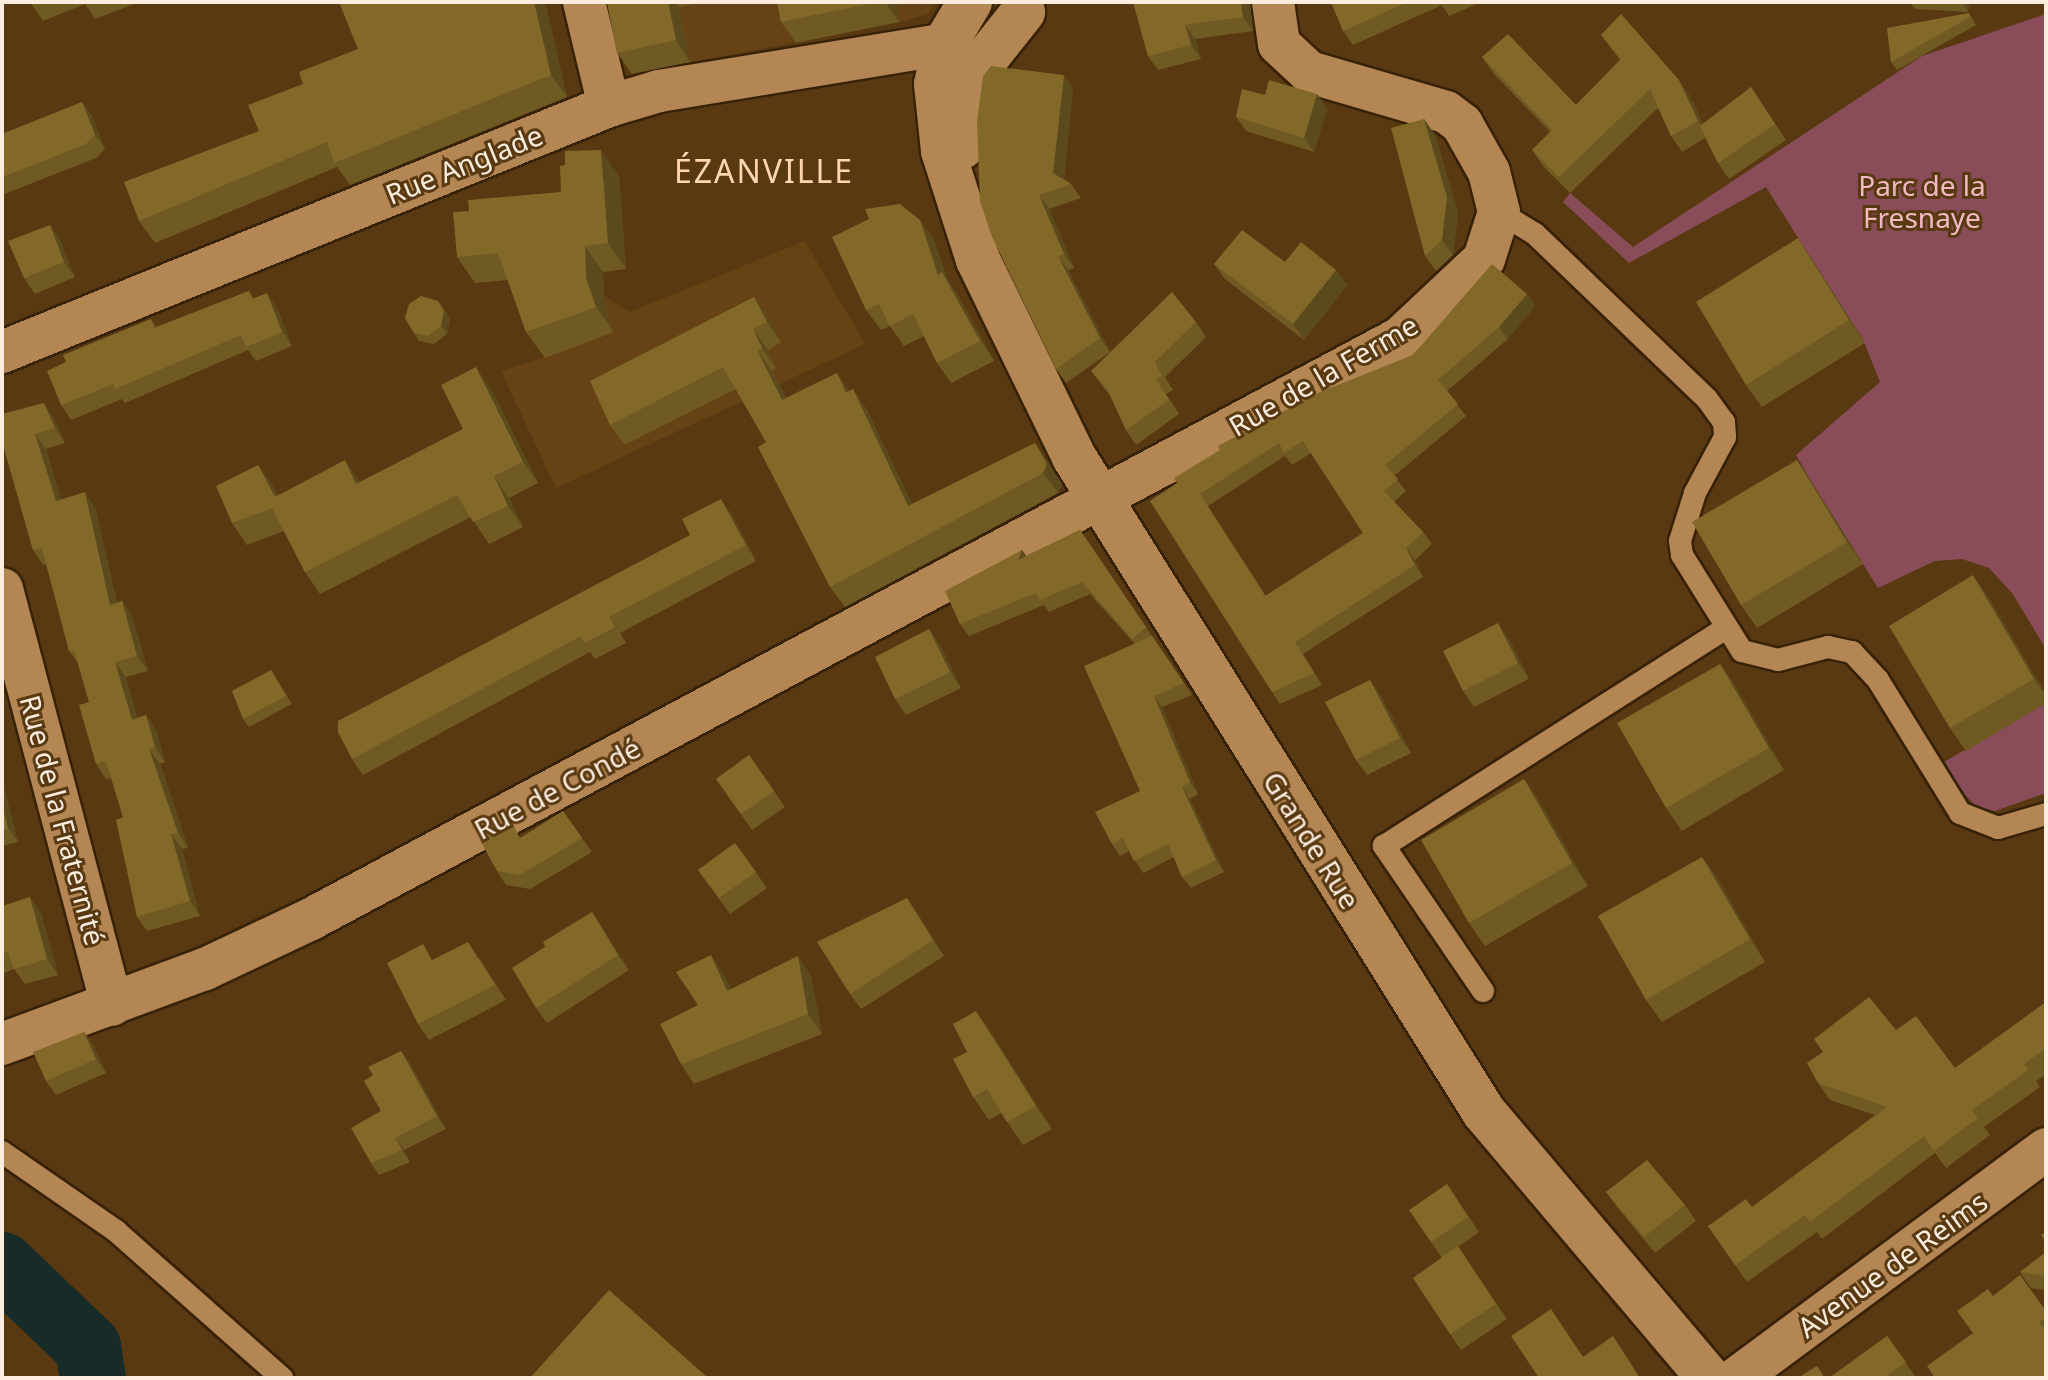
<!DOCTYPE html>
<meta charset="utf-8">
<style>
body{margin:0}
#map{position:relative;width:2048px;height:1380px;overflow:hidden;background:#593911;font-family:"Noto Sans",sans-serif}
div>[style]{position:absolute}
.built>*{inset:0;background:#674215}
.green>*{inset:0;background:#884d59}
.river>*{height:66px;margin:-33px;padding:0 33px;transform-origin:33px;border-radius:33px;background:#172b29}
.roads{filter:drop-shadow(2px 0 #382206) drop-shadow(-2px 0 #382206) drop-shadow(0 2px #382206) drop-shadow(0 -2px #382206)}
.lane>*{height:22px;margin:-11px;padding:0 11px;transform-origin:11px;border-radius:11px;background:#b48654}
.street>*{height:42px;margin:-21px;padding:0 21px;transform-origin:21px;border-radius:21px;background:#b48654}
.secondary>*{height:44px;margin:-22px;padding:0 22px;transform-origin:22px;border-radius:22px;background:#b48654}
.wall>*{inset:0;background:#705a23}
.shaded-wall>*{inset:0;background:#5b4a1d}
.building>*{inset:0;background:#826929}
span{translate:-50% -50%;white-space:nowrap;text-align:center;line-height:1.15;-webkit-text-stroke:6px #593911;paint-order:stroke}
.street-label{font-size:28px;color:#fdedde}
.park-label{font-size:28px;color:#f1bac3}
.quarter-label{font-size:32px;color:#ffd6ad;letter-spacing:2px}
.frame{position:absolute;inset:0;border:4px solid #fdedde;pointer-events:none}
</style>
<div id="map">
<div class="built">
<i style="clip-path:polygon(618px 2px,934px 2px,929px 14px,899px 22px,632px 74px)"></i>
<i style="clip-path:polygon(805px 241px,865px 344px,556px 488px,501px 371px,544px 357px,530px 319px,600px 293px,629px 312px)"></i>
</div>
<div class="green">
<i style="clip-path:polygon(2046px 14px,2046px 649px,2012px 593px,1989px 568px,1962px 559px,1935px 561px,1878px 588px,1812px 483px,1796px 455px,1880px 382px,1864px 342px,1766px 187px,1629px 263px,1563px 202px,1570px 193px,1633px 247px,1922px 56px)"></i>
<i style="clip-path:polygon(2046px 703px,2046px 793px,1995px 811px,1977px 807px,1955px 785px,1944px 762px)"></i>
</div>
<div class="river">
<i style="left:2px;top:1265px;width:119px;rotate:43.6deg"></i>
<i style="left:88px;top:1347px;width:31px;rotate:81deg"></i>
</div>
<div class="roads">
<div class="lane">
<i style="left:1499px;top:212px;width:42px;rotate:31.4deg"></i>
<i style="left:1535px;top:234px;width:238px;rotate:43.8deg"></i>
<i style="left:1707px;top:399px;width:29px;rotate:54deg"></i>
<i style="left:1724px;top:422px;width:15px;rotate:86deg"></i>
<i style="left:1725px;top:437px;width:64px;rotate:118.2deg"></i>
<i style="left:1695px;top:493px;width:50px;rotate:107.4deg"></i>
<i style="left:1680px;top:541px;width:14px;rotate:82deg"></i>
<i style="left:1682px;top:555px;width:113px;rotate:58deg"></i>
<i style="left:1742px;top:651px;width:37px;rotate:14deg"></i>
<i style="left:1778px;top:660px;width:52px;rotate:-14.6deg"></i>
<i style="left:1828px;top:647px;width:25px;rotate:12deg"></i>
<i style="left:1852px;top:652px;width:38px;rotate:47deg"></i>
<i style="left:1878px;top:680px;width:156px;rotate:58.3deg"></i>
<i style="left:1960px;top:813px;width:41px;rotate:21.5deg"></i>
<i style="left:1998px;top:828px;width:50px;rotate:-16.3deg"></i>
<i style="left:1483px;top:991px;width:176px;rotate:-124.3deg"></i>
<i style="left:1384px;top:846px;width:403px;rotate:-32.5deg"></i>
<i style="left:2px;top:1152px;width:139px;rotate:34.7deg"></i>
<i style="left:116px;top:1231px;width:222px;rotate:41.5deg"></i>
</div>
<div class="street">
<i style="left:584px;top:2px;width:107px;rotate:76.5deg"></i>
<i style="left:2px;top:352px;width:655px;rotate:-22.06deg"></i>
<i style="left:609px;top:106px;width:52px;rotate:-16.7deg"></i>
<i style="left:659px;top:91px;width:290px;rotate:-9.3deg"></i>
<i style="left:2px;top:589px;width:430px;rotate:75.2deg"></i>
<i style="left:2px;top:1044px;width:216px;rotate:-20.3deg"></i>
<i style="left:205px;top:969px;width:115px;rotate:-25.2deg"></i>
<i style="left:309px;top:920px;width:1237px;rotate:-28.08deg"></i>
<i style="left:1400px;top:338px;width:115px;rotate:-43.2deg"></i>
<i style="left:1484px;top:259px;width:49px;rotate:-72.3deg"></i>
<i style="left:1499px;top:212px;width:41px;rotate:-104deg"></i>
<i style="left:1489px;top:172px;width:55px;rotate:-119.4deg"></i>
<i style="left:1462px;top:124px;width:20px;rotate:-143deg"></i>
<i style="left:1446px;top:112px;width:143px;rotate:-163.7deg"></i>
<i style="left:1309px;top:72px;width:41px;rotate:-137deg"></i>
<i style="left:1279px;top:44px;width:42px;rotate:-98.1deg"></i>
<i style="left:1737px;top:1378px;width:385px;rotate:-36.5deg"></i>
</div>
<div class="secondary">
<i style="left:970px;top:2px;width:49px;rotate:120.8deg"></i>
<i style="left:945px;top:44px;width:41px;rotate:102.7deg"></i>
<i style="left:936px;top:84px;width:67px;rotate:84deg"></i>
<i style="left:943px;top:151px;width:114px;rotate:72.2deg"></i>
<i style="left:978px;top:260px;width:219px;rotate:64deg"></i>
<i style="left:1074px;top:457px;width:773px;rotate:57.96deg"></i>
<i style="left:1484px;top:1112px;width:348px;rotate:49.8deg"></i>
<i style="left:962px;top:147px;width:22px;rotate:-98deg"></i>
<i style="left:959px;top:125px;width:46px;rotate:-77.5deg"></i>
<i style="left:969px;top:80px;width:87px;rotate:-51.5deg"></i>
</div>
</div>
<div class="wall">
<i style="clip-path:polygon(30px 2px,139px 2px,95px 19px,85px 4px,43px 21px)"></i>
<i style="clip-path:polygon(545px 2px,567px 97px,350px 185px,337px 167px,155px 243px,139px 221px,259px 131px,303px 84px,358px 49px)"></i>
<i style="clip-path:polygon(607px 2px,702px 2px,679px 7px,690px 62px,632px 74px,617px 53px)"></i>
<i style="clip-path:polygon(777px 2px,896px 2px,899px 22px,796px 43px,781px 22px)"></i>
<i style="clip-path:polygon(1133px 2px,1250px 2px,1253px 31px,1195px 39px,1201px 59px,1158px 70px,1148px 56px)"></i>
<i style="clip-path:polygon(1331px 2px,1481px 2px,1449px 16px,1442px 5px,1353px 45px,1343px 31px)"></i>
<i style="clip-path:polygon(1910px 2px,1969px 2px,1968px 12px,1915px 9px)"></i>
<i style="clip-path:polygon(1969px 13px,1976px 25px,1897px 70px,1891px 62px)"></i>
<i style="clip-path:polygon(1601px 35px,1690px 96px,1703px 124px,1751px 87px,1786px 140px,1729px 179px,1718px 163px,1705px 138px,1682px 152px,1671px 136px,1658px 108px,1570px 193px,1543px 166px,1532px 150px,1550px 132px,1493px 73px,1482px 57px,1576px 105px,1620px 60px)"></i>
<i style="clip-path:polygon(1064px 75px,1073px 89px,1064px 179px,1071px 184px,1081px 198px,1049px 209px,1074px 268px,1068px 270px,1110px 352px,1066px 383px,1056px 369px,980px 201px)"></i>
<i style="clip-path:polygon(1317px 94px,1327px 109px,1314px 152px,1246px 131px,1236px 117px,1265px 95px)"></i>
<i style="clip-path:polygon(82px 102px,92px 116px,105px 149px,96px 158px,2px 195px,2px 134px)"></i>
<i style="clip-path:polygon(1424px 119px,1435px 135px,1458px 213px,1453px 255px,1436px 271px,1425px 256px)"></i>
<i style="clip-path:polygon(619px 176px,626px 269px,603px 272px,604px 304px,614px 332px,545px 358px,526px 332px,508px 280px,475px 283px,457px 257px,469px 211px,561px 192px)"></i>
<i style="clip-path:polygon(920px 220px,934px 240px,947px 278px,956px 292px,994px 361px,951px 383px,937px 363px,924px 336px,904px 346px,890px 326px,881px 330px,866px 310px)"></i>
<i style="clip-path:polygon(50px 225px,60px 240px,75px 277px,35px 294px,24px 278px)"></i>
<i style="clip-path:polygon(1813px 261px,1865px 343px,1762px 407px,1746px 385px)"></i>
<i style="clip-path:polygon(1285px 262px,1336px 270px,1347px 285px,1304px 340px,1225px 279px,1214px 264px)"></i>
<i style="clip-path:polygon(249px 291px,254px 299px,277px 308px,292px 346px,256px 361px,248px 350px,125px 403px,122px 399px,71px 420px,61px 405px,66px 362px,151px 319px,156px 327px)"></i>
<i style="clip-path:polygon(evenodd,1527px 294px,1535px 306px,1508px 339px,1447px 391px,1466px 416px,1394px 476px,1406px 491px,1394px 502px,1423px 532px,1432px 544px,1415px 560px,1423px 577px,1303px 654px,1322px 685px,1280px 704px,1272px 692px,1177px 483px,1220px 450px,1413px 355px,1527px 294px,1311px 453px,1363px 533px,1266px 596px,1208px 506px,1285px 456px,1292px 465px,1311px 453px)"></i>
<i style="clip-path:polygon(754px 297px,769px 318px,781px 342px,768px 350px,776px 368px,772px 371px,786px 398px,837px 373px,849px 391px,853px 389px,867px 410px,912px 504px,1035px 443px,1062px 484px,1058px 493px,845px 607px,830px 587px,766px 442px,736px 389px,625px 445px,610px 425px)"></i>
<i style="clip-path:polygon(438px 301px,450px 319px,447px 334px,434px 344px,419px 341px,405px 318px)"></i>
<i style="clip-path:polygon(1196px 322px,1206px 337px,1165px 377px,1173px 390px,1166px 394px,1179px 414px,1136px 445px,1126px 430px,1110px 396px,1091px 371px)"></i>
<i style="clip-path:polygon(491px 389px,538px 483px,509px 498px,523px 527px,489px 544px,471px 517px,320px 594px,305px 572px,284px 531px,247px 545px,232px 523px,258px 465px,278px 495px,360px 482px,463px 429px)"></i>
<i style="clip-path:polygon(54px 418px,65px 443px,46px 449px,61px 500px,95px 507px,117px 603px,122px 601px,132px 616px,148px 671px,126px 677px,137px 718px,146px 715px,156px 730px,165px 762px,160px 764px,188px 848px,182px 849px,200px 916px,147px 931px,137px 917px,123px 817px,111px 778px,106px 779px,96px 764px,89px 702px,78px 663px,69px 651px,46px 564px,43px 565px,33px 550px,2px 441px)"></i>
<i style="clip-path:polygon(1797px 460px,1812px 483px,1863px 564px,1757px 628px,1741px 605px)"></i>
<i style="clip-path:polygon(732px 515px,756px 561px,620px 633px,626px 643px,595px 659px,590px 652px,363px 775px,352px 759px)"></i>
<i style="clip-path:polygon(1080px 530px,1192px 695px,1162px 707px,1198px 794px,1190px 799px,1224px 872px,1191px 888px,1182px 877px,1174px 857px,1143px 873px,1129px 851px,1120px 856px,1112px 844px,1140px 791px,1135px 644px,1090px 594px,1049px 612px,1044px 605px,969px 636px,960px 624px,1022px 550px,1026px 556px)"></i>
<i style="clip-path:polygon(1989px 598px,2046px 695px,2046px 703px,1966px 751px,1950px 728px)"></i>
<i style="clip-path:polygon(929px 629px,940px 645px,961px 688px,906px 715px,895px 699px)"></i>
<i style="clip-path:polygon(1509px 639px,1529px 679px,1474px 707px,1463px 691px)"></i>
<i style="clip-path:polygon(1720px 664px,1736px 687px,1784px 770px,1682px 831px,1666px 808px)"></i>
<i style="clip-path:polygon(271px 670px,292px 704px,249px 727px,243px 719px)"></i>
<i style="clip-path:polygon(1370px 680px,1381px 696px,1411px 753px,1367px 775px,1356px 760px)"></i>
<i style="clip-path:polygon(749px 755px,785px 807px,752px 830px,716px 779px)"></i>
<i style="clip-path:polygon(1524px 779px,1540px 802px,1588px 886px,1485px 946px,1469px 923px)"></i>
<i style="clip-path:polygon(2px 785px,4px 788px,18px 842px,2px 846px)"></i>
<i style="clip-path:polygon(563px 811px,592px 852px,530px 889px,506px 885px,497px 871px)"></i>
<i style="clip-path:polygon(735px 843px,767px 888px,730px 914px,698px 870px)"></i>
<i style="clip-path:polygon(1702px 857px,1718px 879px,1765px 962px,1662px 1022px,1646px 1000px)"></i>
<i style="clip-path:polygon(907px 898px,944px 956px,861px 1009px,850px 994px)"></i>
<i style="clip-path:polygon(2px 906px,41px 913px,58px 975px,25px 984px,14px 969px,2px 974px)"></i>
<i style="clip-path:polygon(592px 912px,629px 970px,547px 1023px,536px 1008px,545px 947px)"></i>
<i style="clip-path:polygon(479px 958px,506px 1000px,429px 1040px,418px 1024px,434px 959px)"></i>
<i style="clip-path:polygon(724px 975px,731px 989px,811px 976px,822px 1034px,694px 1084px,681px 1064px,698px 1005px)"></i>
<i style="clip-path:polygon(2046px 1002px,2046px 1074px,2036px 1081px,2040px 1087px,1984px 1127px,1990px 1135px,1946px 1168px,1935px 1153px,1822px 1239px,1817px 1232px,1747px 1282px,1708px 1226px,1752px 1207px,1875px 1115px,1830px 1100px,1818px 1083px,1896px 1030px,1955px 1068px)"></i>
<i style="clip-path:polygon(84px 1032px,94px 1046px,106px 1073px,56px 1095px,46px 1081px)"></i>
<i style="clip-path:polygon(992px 1034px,1052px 1129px,1023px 1145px,1001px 1113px,989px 1120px,973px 1097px,967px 1052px)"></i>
<i style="clip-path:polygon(401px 1051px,410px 1063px,446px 1129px,404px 1150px,410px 1162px,379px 1175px,371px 1163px,381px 1111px,373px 1075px)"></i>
<i style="clip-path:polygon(1447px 1184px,1479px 1232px,1458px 1247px,1507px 1319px,1461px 1350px,1450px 1334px,1442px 1258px,1431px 1242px)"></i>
<i style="clip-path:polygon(1606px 1192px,1685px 1205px,1696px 1221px,1655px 1253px,1617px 1207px)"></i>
<i style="clip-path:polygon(2046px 1252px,2046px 1290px,2031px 1288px,2020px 1272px)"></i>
<i style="clip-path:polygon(1993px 1296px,2046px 1311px,2046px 1378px,1973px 1333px)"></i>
<i style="clip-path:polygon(1887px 1336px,1915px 1376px,1912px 1378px,1829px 1378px)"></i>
</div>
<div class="shaded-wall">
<i style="clip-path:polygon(534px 2px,545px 2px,567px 97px,551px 75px)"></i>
<i style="clip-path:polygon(668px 2px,676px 2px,679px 7px,690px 62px,676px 40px)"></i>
<i style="clip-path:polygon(885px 2px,896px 2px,899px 22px)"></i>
<i style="clip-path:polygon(1241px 2px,1250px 2px,1253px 31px,1243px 17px)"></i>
<i style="clip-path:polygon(1962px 2px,1969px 2px,1968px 12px)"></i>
<i style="clip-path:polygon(1185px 25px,1195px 39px,1201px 59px,1191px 45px)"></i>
<i style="clip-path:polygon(1064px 75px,1073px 89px,1063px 187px,1053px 173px)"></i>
<i style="clip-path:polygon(1679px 80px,1690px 96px,1709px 136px,1698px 121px)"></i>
<i style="clip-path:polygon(1317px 94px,1327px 109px,1314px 152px,1304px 138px)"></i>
<i style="clip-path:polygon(82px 102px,92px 116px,105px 149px,95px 135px)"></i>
<i style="clip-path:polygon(1424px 119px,1435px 135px,1458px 213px,1453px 255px,1442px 240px)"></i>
<i style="clip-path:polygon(601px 150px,619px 176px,626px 269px,608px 243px)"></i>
<i style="clip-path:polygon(1039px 195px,1049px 209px,1074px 268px,1064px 254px)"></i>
<i style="clip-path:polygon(920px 220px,934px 240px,947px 278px,956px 292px,994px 361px,938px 275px)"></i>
<i style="clip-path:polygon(50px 225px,60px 240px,75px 277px,64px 262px)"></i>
<i style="clip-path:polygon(1798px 238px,1813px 261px,1865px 343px,1849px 320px)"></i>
<i style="clip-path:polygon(585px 246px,603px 272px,604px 304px,614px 332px,596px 307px,586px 278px)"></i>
<i style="clip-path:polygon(1058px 256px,1068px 270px,1110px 352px,1100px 338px)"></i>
<i style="clip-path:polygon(1336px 270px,1347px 285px,1304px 340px,1293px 324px)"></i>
<i style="clip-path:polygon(267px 293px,277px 308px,292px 346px,282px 332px)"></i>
<i style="clip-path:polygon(1527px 294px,1535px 306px,1508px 339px,1499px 327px)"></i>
<i style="clip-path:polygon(754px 297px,769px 318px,781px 342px,767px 322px)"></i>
<i style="clip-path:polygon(438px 301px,450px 319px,447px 334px,441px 326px)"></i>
<i style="clip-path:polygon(753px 329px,768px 350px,776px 368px,762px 348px)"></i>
<i style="clip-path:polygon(757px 350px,772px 371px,797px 421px,782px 400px)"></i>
<i style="clip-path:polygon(476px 367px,491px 389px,538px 483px,523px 462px)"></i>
<i style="clip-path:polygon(837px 373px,851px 394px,846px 393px)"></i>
<i style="clip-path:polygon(853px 389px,867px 410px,923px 527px,908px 506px)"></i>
<i style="clip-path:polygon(44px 403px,54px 418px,65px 443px,55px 428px)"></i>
<i style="clip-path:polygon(35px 434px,46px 449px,66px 516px,56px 501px)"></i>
<i style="clip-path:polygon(1035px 443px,1062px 484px,1058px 493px,1043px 473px)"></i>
<i style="clip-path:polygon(345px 460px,360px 482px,356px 484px)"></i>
<i style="clip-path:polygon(1797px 460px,1812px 483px,1863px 564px,1847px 542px)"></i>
<i style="clip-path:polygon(258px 465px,273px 486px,290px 518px,275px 497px)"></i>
<i style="clip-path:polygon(494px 476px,509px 498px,523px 527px,508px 506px)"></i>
<i style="clip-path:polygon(85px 492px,95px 507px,121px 620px,110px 605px)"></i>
<i style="clip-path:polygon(721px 499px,732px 515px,756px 561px,746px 545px)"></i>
<i style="clip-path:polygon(1406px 548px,1415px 560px,1423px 577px,1415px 565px)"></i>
<i style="clip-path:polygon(1022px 550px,1030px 562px,1018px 560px)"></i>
<i style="clip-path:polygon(1973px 575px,1989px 598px,2046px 696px,2034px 679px)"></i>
<i style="clip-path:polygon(122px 601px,132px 616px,148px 671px,137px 656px)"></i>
<i style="clip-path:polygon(1498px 623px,1509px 639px,1529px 679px,1518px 663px)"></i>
<i style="clip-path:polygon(929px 629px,940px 645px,961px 688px,950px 672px)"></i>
<i style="clip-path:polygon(115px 662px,126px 677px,142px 735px,132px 720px)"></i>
<i style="clip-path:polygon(1720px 664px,1736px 687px,1784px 770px,1769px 748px)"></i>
<i style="clip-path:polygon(1370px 680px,1381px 696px,1411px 753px,1400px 738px)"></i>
<i style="clip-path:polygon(1154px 696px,1162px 707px,1198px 794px,1190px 782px)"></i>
<i style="clip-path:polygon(146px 715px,156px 730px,165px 762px,155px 747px)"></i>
<i style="clip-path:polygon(149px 749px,160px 764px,188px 848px,178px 833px)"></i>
<i style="clip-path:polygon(1524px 779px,1540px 802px,1588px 886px,1572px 863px)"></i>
<i style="clip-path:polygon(2px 785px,4px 788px,18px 842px,8px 828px,2px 804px)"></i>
<i style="clip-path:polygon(1182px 787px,1190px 799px,1224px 872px,1216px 860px)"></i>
<i style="clip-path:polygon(171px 834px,182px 849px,200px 916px,190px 901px)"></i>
<i style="clip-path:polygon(1702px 857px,1718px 879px,1765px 962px,1750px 939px)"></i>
<i style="clip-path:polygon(30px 897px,41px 913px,58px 975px,47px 959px)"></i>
<i style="clip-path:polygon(907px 898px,918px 914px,944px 956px,933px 940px)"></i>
<i style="clip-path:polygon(592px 912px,602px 927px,629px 970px,618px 955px)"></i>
<i style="clip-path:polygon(711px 955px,724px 975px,741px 1010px,727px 991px)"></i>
<i style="clip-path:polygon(798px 956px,811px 976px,822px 1034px,808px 1014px)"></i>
<i style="clip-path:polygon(976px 1011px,992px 1034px,1052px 1129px,1036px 1106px)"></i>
<i style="clip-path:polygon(84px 1032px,94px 1046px,106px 1073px,96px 1059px)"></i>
<i style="clip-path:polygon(401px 1051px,410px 1063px,446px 1129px,437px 1116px)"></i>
<i style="clip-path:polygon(395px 1138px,404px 1150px,410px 1162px,402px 1150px)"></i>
</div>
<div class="building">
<i style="clip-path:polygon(339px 2px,534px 2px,551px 75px,334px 163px,327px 142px,139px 221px,124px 182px,259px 131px,248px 105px,303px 84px,299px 72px,358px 49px)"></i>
<i style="clip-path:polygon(607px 2px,668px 2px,676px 40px,617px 53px)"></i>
<i style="clip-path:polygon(777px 2px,878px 2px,781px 22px)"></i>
<i style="clip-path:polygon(1133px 2px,1241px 2px,1243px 17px,1185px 25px,1191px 45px,1148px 56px)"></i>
<i style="clip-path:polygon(1331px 2px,1408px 2px,1343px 31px)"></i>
<i style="clip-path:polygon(1969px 13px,1970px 17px,1891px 62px,1887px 28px)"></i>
<i style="clip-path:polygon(1621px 14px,1679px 80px,1698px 121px,1671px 136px,1650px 89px,1559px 177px,1532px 150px,1552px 130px,1482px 57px,1508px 34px,1576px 105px,1621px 59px,1601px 35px)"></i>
<i style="clip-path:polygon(991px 66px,1064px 75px,1053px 173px,1071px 184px,1039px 195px,1064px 254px,1058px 256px,1100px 338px,1056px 369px,992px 237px,980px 201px,977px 122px,983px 76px)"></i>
<i style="clip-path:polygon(1269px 80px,1317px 94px,1304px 138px,1236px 117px,1242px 89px,1265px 95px)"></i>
<i style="clip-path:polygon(1751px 87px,1775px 124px,1718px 163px,1700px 126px)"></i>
<i style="clip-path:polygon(82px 102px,95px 135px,86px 144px,2px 177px,2px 134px)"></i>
<i style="clip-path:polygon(1424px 119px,1447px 197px,1442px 240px,1425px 256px,1391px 128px)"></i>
<i style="clip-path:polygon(601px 150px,608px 243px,585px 246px,586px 278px,596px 307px,526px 332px,498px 253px,457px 257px,453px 212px,469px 211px,468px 200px,561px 192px,560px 166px,565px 165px,565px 151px)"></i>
<i style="clip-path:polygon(900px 204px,920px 220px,938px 275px,942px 272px,980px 341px,937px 363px,913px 314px,890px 326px,879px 304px,866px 310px,832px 237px,869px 219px,865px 209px)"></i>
<i style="clip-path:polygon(50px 225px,64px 262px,24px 278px,8px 241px)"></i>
<i style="clip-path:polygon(1242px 230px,1285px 262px,1301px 242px,1336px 270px,1293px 324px,1214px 264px)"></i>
<i style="clip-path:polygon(1798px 238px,1849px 320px,1746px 385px,1696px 302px)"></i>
<i style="clip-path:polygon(evenodd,1492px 264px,1527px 294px,1499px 327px,1438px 380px,1458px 404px,1385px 465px,1398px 479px,1384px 491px,1423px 532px,1406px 548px,1415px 565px,1295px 642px,1314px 673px,1272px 692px,1150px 501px,1177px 483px,1174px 478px,1220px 450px,1218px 446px,1320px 392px,1413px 355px,1492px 264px,1303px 441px,1363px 533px,1265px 596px,1200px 494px,1279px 443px,1284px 453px,1303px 441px)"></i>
<i style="clip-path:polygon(249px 291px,252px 299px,267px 293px,282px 332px,246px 347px,241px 335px,115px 389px,113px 384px,61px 405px,47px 371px,66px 362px,63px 355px,151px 319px,154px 328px)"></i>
<i style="clip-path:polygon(1172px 292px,1196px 322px,1155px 362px,1162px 376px,1156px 379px,1169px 400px,1126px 430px,1108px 390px,1091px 371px)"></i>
<i style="clip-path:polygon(421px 296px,438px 301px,444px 311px,441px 326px,428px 336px,414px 333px,405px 318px,409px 304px)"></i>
<i style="clip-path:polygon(754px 297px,767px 322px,753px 329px,762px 348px,757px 350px,782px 400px,837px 373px,846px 393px,853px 389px,908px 506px,1035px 443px,1047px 464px,1043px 473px,830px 587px,758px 447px,766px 442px,723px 367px,610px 425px,590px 381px)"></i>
<i style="clip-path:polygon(476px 367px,523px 462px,494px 476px,508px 506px,473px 522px,457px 495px,305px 572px,272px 508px,232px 523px,216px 486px,258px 465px,275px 497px,345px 460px,356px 484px,463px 429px,441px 385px)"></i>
<i style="clip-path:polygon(44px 403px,55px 428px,35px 434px,56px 501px,85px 492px,110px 605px,122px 601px,137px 656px,115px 662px,132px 720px,146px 715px,155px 747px,149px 749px,178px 833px,171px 834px,190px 901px,137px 917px,116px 820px,123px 817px,106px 761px,96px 764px,79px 705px,89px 702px,74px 650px,69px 651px,42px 548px,33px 550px,2px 441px,2px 414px)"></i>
<i style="clip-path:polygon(1797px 460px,1847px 542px,1741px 605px,1692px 522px)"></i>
<i style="clip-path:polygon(721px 499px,746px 545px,609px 617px,615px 627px,584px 643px,581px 636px,352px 759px,338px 732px,338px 721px,690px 535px,682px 519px)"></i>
<i style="clip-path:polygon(1080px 530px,1146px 627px,1132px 639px,1082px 582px,1040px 600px,1036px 593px,960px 624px,945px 591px,1022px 550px,1018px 560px)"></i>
<i style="clip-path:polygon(1973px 575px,2034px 679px,1950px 728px,1889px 626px)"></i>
<i style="clip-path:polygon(1498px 623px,1518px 663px,1463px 691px,1443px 651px)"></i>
<i style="clip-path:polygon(929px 629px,950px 672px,895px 699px,875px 657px)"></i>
<i style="clip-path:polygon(1152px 636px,1184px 683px,1154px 696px,1190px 782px,1182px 787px,1216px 860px,1182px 877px,1168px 844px,1134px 861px,1123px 838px,1112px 844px,1095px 812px,1140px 791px,1084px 666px)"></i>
<i style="clip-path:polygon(1720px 664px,1769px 748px,1666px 808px,1617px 723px)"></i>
<i style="clip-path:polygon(271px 670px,286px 696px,243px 719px,232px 691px)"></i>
<i style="clip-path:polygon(1370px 680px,1400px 738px,1356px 760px,1325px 702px)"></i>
<i style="clip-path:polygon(749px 755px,774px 791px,741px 814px,716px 779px)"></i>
<i style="clip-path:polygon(1524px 779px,1572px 863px,1469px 923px,1421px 840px)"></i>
<i style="clip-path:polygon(2px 804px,8px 828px,2px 830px)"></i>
<i style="clip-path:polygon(563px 811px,582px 838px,520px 875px,497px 871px,480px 840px,512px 822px,520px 838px)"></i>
<i style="clip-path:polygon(735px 843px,756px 872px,719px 898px,698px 870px)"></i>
<i style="clip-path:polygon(1702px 857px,1750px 939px,1646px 1000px,1598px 916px)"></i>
<i style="clip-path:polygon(30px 897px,47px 959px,14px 969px,8px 952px,2px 954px,2px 906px)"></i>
<i style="clip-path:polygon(907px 898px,933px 940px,850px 994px,817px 942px)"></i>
<i style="clip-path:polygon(592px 912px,618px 955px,536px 1008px,512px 968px,545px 947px,543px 942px)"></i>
<i style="clip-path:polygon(468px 942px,495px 985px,418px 1024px,387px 963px,423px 944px,432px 960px)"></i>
<i style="clip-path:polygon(711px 955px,727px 991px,798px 956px,808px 1014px,681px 1064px,660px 1024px,698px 1005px,676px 972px)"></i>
<i style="clip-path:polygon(1869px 997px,1896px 1030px,1916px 1016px,1955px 1068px,2046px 1002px,2046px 1048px,2024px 1064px,2028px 1070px,1972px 1110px,1978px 1118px,1934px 1151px,1924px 1136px,1810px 1222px,1805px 1215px,1735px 1265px,1708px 1226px,1746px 1199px,1752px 1207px,1887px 1107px,1818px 1083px,1807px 1063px,1823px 1052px,1814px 1039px)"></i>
<i style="clip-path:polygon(976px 1011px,1036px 1106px,1007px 1122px,987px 1089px,973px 1097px,953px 1059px,967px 1052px,953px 1024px)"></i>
<i style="clip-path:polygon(84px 1032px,96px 1059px,46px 1081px,33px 1052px)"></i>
<i style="clip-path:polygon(401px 1051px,437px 1116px,395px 1138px,402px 1150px,371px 1163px,351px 1128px,381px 1111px,364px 1081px,373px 1075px,368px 1067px)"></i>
<i style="clip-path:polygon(1647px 1160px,1685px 1205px,1644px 1237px,1606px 1192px)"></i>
<i style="clip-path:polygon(1447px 1184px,1468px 1217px,1431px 1242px,1409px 1210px)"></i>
<i style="clip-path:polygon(2046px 1232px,2046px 1242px,2041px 1235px)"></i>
<i style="clip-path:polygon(1458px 1246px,1496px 1304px,1450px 1334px,1413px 1278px)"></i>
<i style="clip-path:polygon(2046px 1252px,2046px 1276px,2020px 1272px)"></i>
<i style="clip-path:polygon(2020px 1275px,2046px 1311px,2046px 1317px,2039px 1322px,2046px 1332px,2046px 1378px,1935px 1378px,1927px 1366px,1973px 1333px,1957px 1311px,1988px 1289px,1993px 1296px)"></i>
<i style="clip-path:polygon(609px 1290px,708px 1378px,530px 1378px)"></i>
<i style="clip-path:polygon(1551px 1309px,1583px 1357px,1613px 1336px,1640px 1378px,1539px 1378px,1511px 1336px)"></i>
<i style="clip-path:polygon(1887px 1336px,1906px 1362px,1883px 1378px,1829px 1378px)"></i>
<i style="clip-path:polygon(1817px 1366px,1825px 1378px,1798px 1378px)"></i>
</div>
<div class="street-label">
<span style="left:464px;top:164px;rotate:-22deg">Rue Anglade</span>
<span style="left:1323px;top:375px;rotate:-30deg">Rue de la Ferme</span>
<span style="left:557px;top:788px;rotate:-28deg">Rue de Condé</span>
<span style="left:63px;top:820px;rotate:75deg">Rue de la Fraternité</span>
<span style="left:1312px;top:840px;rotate:58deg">Grande Rue</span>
<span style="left:1892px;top:1264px;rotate:-36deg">Avenue de Reims</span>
</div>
<div class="park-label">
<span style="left:1922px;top:201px">Parc de la<br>Fresnaye</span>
</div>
<div class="quarter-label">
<span style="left:764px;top:171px">ÉZANVILLE</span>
</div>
<div class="frame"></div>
</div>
